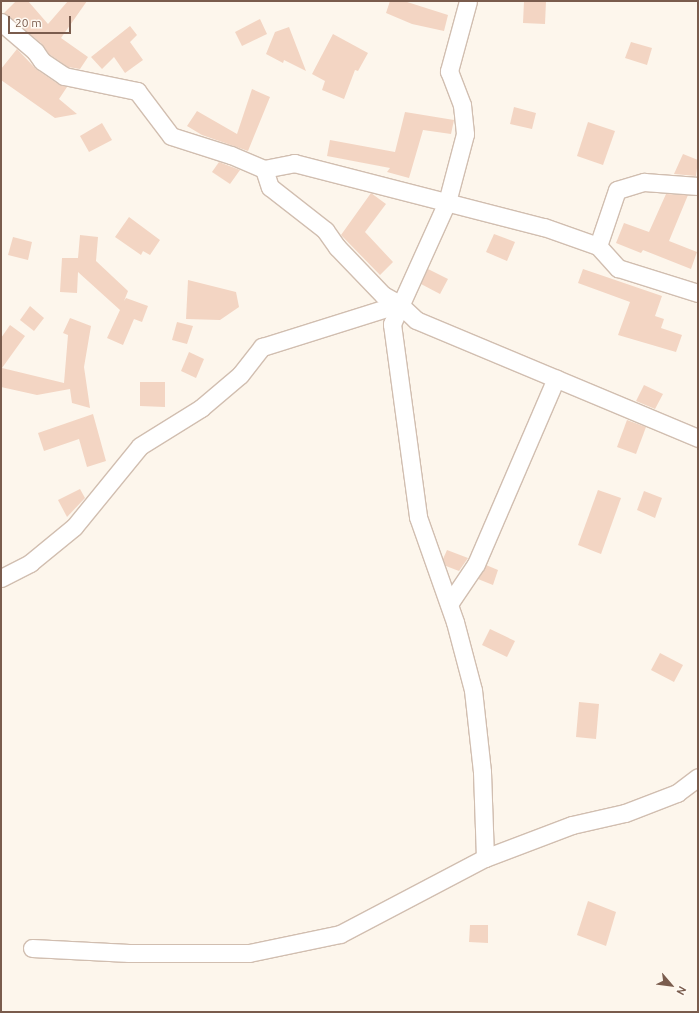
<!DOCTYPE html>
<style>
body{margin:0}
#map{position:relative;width:699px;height:1013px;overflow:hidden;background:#fdf6ec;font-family:Ubuntu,sans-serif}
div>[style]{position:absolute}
.building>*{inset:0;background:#f3d5c3}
.roads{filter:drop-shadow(1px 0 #d1beb0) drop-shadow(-1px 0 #d1beb0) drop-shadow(0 1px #d1beb0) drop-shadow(0 -1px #d1beb0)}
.minor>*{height:17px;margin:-8.5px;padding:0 8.5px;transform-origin:8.5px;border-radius:8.5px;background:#fff}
span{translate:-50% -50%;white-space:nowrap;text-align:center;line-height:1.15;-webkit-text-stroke:3.5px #fffaf3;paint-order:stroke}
.frame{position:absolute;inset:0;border:2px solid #7a5c4d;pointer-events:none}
.north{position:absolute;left:651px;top:965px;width:40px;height:40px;-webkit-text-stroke:3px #fffaf3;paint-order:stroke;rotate:118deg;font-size:11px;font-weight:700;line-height:16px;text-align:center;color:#7a5c4d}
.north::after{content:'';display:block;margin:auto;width:14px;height:18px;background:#7a5c4d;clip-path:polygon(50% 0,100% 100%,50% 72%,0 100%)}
.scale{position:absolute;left:8px;top:16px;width:63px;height:18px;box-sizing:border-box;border:2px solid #7a5c4d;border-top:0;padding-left:5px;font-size:12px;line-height:14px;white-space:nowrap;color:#7a5c4d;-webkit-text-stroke:3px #fffaf3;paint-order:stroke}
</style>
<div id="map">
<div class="building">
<i style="clip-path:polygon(16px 1px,28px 1px,48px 24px,68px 1px,87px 1px,61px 38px,88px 57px,80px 69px,68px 67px,49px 54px,41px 43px,4px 13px)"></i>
<i style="clip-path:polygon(390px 1px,404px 1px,448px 15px,444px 31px,412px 24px,386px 13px)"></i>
<i style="clip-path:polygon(524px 1px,546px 1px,545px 24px,523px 23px)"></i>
<i style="clip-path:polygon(260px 19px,267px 34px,242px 46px,235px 32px)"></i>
<i style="clip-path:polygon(130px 26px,137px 35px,130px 42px,143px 60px,125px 73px,114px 57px,102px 69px,91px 57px)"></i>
<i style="clip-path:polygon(289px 27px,306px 71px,284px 60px,283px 63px,266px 54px,275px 32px)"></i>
<i style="clip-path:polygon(333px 34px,368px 53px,358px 71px,355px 70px,344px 99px,322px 90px,325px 81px,312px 74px)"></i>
<i style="clip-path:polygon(631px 42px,652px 48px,647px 65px,625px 58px)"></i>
<i style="clip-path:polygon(17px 49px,36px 69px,58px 84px,67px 87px,59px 99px,77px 114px,55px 118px,1px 80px,1px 69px)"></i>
<i style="clip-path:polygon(252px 89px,270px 97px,248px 151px,202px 135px,187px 126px,197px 111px,237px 134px)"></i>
<i style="clip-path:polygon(514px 107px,536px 113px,532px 129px,510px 124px)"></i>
<i style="clip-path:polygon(405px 112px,454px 120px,451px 134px,423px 130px,409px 178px,387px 172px,390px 168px,327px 156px,330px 140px,395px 152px)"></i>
<i style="clip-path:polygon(588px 122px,615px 131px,603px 165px,577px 156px)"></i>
<i style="clip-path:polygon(102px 123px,112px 140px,89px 152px,80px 136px)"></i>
<i style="clip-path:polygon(683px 154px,698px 160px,696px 176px,674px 174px)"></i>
<i style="clip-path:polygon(219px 162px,240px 170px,230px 184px,212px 172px)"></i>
<i style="clip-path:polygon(371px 193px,386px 204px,365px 232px,393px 262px,380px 275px,341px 235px)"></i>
<i style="clip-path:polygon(666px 194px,688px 195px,669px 241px,697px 252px,691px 269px,643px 250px,641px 253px,616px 243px,624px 223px,649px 232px)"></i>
<i style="clip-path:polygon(129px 217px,160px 240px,150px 255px,143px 251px,141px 255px,115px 237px)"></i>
<i style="clip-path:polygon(494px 234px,515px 242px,507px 261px,486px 252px)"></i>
<i style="clip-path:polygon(80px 235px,98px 237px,96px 261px,128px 291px,124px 301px,126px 298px,148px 306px,142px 322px,134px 319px,123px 345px,107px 338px,120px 310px,78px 272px,77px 293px,60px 292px,62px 258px,78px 258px)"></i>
<i style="clip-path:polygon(13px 237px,32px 242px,28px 260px,8px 255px)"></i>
<i style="clip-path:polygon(428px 269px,448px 279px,440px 294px,421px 284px)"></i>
<i style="clip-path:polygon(583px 269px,662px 296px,655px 316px,664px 319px,661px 328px,682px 335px,676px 352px,618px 335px,630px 302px,578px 283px)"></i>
<i style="clip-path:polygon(188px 280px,236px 292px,239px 307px,220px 320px,186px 319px)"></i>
<i style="clip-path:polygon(30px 306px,44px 318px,34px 331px,20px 320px)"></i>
<i style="clip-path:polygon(70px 318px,91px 326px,84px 367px,90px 408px,72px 403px,70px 389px,37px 395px,1px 387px,1px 338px,10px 325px,25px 336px,2px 368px,64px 383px,68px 335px,63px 333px)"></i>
<i style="clip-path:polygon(177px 322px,193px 326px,187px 344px,172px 340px)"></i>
<i style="clip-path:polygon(189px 352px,204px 359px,196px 378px,181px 371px)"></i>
<i style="clip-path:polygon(140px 382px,165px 382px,165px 407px,140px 406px)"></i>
<i style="clip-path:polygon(644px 385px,663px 394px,655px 409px,636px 401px)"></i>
<i style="clip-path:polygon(93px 414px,106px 461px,87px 467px,79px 439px,44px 451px,38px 433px)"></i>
<i style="clip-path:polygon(627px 420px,646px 427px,636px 454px,617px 447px)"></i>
<i style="clip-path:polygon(80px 489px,85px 498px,67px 517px,58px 500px)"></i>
<i style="clip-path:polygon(598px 490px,621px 498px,601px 554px,578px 545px)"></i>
<i style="clip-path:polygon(644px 491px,662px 498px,655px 518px,637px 510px)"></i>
<i style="clip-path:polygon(447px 550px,468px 558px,459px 571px,446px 566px,443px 559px)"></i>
<i style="clip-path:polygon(486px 565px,498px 570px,493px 585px,478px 579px)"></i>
<i style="clip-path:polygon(490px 629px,515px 641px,507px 657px,482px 645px)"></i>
<i style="clip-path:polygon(660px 653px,683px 665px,674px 682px,651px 670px)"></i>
<i style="clip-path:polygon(579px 702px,599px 704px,596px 739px,576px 737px)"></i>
<i style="clip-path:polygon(588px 901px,616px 912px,606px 946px,577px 935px)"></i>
<i style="clip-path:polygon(470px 925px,488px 925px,488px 943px,469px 942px)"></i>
</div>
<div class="roads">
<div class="minor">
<i style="left:468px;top:1px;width:73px;rotate:105.2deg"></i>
<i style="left:449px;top:71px;width:36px;rotate:69deg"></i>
<i style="left:462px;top:105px;width:29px;rotate:84deg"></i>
<i style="left:465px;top:134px;width:70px;rotate:104.8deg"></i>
<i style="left:447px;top:202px;width:134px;rotate:114.3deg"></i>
<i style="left:392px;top:324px;width:195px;rotate:82.3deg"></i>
<i style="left:418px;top:517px;width:111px;rotate:70.6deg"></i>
<i style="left:455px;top:622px;width:70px;rotate:75.2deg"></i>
<i style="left:473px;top:690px;width:82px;rotate:83.7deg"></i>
<i style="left:482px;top:772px;width:86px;rotate:88deg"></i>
<i style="left:1px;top:22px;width:45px;rotate:40.5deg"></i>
<i style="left:35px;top:51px;width:12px;rotate:55deg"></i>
<i style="left:42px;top:61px;width:27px;rotate:34deg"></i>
<i style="left:64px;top:76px;width:75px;rotate:11.6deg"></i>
<i style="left:137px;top:91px;width:56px;rotate:52.9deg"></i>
<i style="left:171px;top:136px;width:63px;rotate:17.6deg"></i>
<i style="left:231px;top:155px;width:36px;rotate:23deg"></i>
<i style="left:264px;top:169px;width:31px;rotate:-11deg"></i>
<i style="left:294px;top:163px;width:258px;rotate:14.4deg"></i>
<i style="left:544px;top:227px;width:57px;rotate:19.4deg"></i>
<i style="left:598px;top:246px;width:30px;rotate:48deg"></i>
<i style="left:618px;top:268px;width:84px;rotate:17.4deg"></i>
<i style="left:264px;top:169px;width:19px;rotate:72deg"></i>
<i style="left:270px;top:187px;width:70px;rotate:38deg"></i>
<i style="left:325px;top:230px;width:21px;rotate:55deg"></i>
<i style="left:337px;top:247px;width:66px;rotate:46.2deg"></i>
<i style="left:383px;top:295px;width:18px;rotate:29deg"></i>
<i style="left:399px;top:304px;width:23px;rotate:43deg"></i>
<i style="left:416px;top:320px;width:306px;rotate:22.7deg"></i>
<i style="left:598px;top:246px;width:59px;rotate:-71.3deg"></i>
<i style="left:617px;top:190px;width:28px;rotate:-17deg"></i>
<i style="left:644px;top:182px;width:54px;rotate:4.2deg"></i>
<i style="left:1px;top:578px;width:33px;rotate:-27deg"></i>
<i style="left:30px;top:563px;width:57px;rotate:-39.3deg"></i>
<i style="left:74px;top:527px;width:104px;rotate:-50.8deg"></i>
<i style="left:140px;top:446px;width:72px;rotate:-31.9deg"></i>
<i style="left:201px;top:408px;width:51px;rotate:-40.2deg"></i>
<i style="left:240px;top:375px;width:36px;rotate:-52deg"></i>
<i style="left:262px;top:347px;width:144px;rotate:-17.4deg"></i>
<i style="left:449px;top:604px;width:48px;rotate:-56deg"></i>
<i style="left:476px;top:564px;width:202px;rotate:-66.7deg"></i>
<i style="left:32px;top:948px;width:97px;rotate:3deg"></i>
<i style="left:129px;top:953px;width:120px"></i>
<i style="left:249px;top:953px;width:93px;rotate:-11.8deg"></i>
<i style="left:340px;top:934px;width:164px;rotate:-27.7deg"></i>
<i style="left:485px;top:858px;width:93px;rotate:-20.8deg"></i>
<i style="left:572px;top:825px;width:54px;rotate:-12.8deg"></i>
<i style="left:625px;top:813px;width:56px;rotate:-21deg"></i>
<i style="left:677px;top:793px;width:26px;rotate:-37deg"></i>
</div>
</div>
<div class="frame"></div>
<div class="north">N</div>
<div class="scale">20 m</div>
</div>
